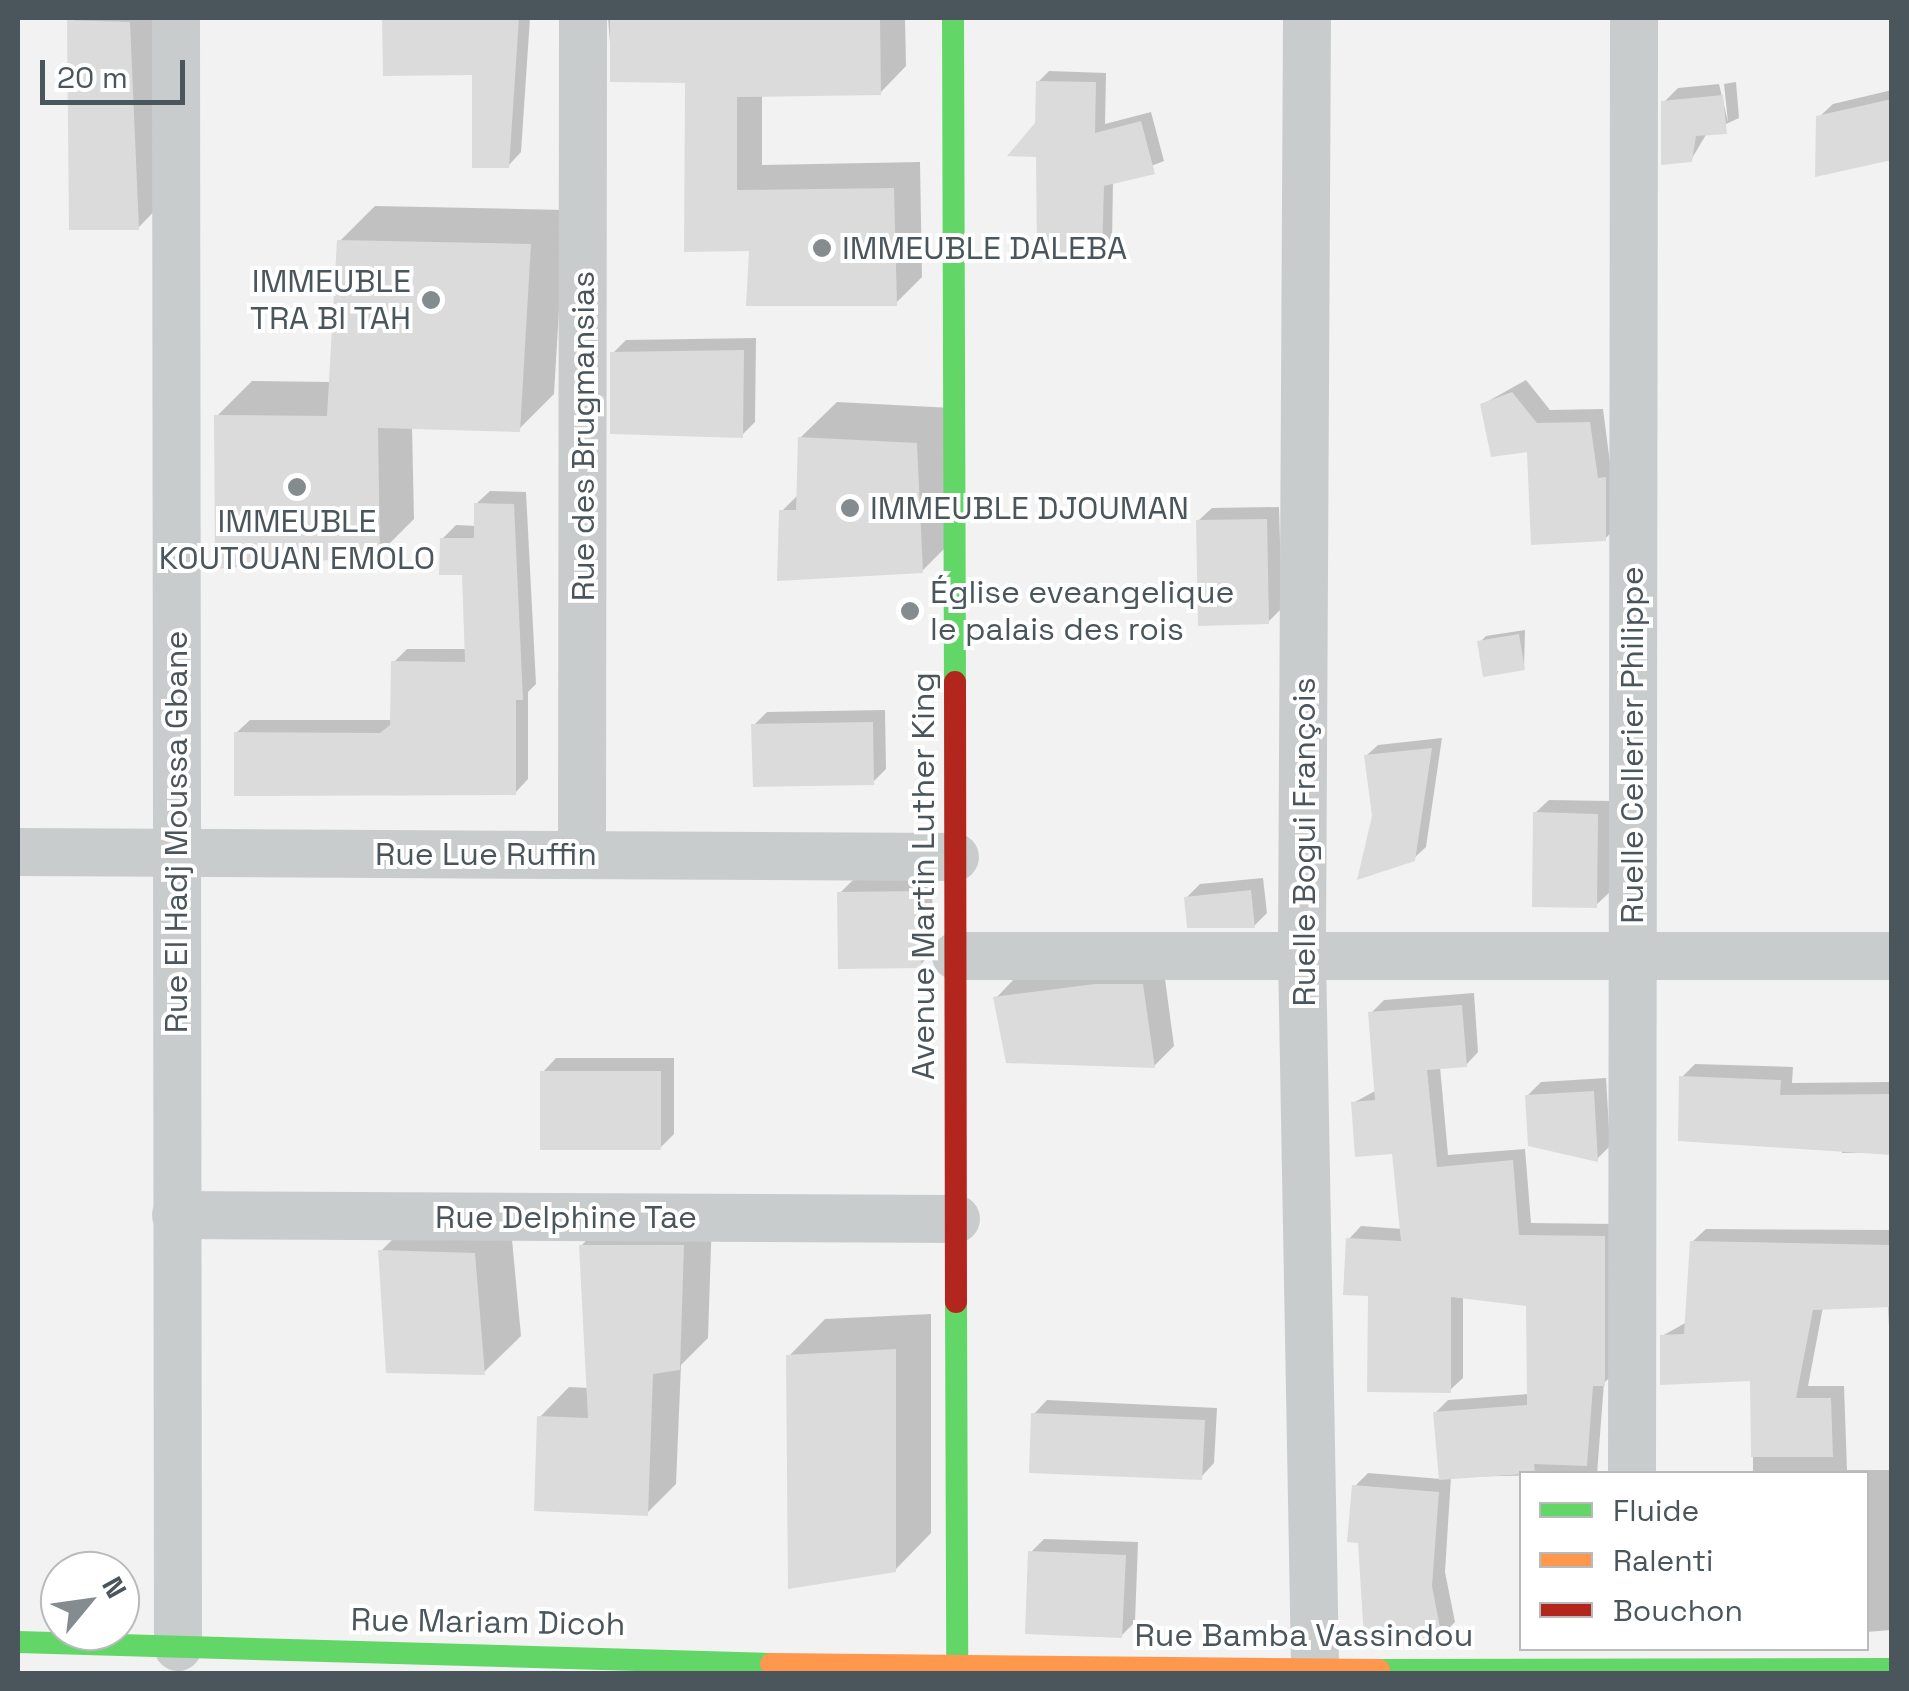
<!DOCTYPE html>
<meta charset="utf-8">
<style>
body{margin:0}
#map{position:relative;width:1909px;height:1691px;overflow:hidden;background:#f2f2f2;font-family:"Space Grotesk",sans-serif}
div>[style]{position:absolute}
.shadow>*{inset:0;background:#0003}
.building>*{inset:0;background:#dbdbdc}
.street>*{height:48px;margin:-24px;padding:0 24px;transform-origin:24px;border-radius:24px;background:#c9cccd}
.fast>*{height:22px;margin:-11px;padding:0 11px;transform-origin:11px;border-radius:11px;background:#63d668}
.slow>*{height:22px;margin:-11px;padding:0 11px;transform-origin:11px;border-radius:11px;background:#ff974d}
.jam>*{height:22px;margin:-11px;padding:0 11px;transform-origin:11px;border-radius:11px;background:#b3261e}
.dots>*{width:28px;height:28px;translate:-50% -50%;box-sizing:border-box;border:5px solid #fff;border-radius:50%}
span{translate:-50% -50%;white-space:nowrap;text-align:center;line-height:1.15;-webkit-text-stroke:8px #fff;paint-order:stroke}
.poi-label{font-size:32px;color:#4a555c}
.left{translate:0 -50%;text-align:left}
.right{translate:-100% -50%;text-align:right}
.street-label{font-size:32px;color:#4a555c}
.frame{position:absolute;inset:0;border:20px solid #4a555c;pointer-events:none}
.legend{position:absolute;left:1519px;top:1471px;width:350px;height:180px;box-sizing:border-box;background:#fff;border:2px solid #b7bbbe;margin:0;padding:12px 18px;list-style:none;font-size:30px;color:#4a555c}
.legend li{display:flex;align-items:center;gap:20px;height:50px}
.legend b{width:50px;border:2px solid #b7bbbe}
.north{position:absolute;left:40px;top:1551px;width:100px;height:100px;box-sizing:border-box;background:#fff;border:2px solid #b7bbbe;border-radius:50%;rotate:61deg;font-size:28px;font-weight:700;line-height:40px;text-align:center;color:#4a555c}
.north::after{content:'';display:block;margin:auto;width:35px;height:45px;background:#858c90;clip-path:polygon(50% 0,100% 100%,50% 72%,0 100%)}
.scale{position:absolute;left:40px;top:60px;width:145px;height:45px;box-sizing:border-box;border:5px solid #4a555c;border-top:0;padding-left:12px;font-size:30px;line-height:35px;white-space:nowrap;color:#4a555c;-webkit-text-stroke:8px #fff;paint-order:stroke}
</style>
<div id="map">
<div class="shadow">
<i style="clip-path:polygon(73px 18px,166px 18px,174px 191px,138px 228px)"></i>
<i style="clip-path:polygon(384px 18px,530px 18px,521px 152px,508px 166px,475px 72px,385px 74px)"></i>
<i style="clip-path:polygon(608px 18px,905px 18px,906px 66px,880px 93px,762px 94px,762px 165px,920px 162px,922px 277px,896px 303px,751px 249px,687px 81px,613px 79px)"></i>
<i style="clip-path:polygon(1049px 71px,1106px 73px,1105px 124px,1151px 112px,1164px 161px,1113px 181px,1112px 243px,1101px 253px,1038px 82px)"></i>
<i style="clip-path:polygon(1736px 82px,1739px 118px,1707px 133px,1691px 160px,1664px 102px,1678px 88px,1719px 84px,1728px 122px,1724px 84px)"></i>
<i style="clip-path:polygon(1892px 90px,1892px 157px,1819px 117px,1833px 104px)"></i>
<i style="clip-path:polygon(375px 206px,565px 210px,554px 394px,519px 429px,412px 426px,414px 519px,379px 554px,217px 416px,252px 381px,331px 382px,340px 241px)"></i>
<i style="clip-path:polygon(756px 338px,755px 422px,742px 435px,613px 353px,626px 340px)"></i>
<i style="clip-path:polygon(1526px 380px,1550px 410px,1603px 409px,1618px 525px,1605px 539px,1483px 404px)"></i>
<i style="clip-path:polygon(837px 402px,952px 408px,958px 535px,922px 571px,782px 511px,799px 494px,800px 438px)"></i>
<i style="clip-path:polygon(490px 491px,526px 492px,536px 684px,528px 692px,528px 779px,515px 793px,236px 733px,250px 720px,393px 720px,394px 662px,407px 649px,467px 649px,464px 573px,442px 539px,456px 525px,477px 526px,476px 504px)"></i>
<i style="clip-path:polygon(1279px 507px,1282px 608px,1268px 622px,1198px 521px,1212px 508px)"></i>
<i style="clip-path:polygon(1525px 630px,1524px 668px,1480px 642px,1486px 636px)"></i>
<i style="clip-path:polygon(885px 710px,886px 769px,873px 782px,754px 725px,767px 712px)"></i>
<i style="clip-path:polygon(1442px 738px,1426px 847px,1413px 859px,1366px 756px,1378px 745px)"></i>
<i style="clip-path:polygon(1549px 800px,1611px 801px,1610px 892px,1596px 905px,1535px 813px)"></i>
<i style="clip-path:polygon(932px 878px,933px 952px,920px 965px,840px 893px,853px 880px)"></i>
<i style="clip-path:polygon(1263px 878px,1267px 913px,1254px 926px,1186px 898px,1200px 884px)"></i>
<i style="clip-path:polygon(1163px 964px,1174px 1046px,1154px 1066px,996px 998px,1016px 977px)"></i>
<i style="clip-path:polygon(1474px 993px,1478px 1052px,1466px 1065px,1440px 1067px,1448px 1155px,1525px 1149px,1531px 1223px,1616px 1224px,1616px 1371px,1604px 1383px,1597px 1474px,1451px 1477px,1445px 1572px,1455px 1622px,1441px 1636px,1355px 1486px,1368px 1473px,1441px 1479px,1435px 1413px,1448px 1400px,1529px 1394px,1528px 1303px,1463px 1296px,1463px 1378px,1450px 1390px,1370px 1294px,1349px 1239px,1361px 1226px,1402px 1229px,1395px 1151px,1353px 1103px,1377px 1090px,1371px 1013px,1384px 1000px)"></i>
<i style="clip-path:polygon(556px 1058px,674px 1058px,674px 1134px,660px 1148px,543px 1072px)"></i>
<i style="clip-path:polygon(1695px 1064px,1793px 1067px,1792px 1083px,1892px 1082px,1892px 1152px,1842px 1153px,1842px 1143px,1682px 1077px)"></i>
<i style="clip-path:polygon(1606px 1078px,1610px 1146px,1597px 1159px,1527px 1096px,1541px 1082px)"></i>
<i style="clip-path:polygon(417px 1215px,510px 1218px,521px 1336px,484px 1372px,381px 1251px)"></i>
<i style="clip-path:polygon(610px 1216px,712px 1217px,708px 1338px,681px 1365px,676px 1484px,647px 1513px,540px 1417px,569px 1387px,589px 1388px,581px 1246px)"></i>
<i style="clip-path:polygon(1706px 1229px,1892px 1230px,1892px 1399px,1888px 1304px,1823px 1307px,1808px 1386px,1844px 1386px,1847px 1470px,1892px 1470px,1892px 1630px,1866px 1632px,1866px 1474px,1753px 1474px,1753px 1378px,1662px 1336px,1687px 1322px,1692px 1242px)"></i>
<i style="clip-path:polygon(931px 1314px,931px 1533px,895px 1570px,789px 1356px,825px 1319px)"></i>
<i style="clip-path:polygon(1047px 1400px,1217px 1408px,1214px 1463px,1201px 1477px,1034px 1414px)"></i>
<i style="clip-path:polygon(1044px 1539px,1138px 1542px,1135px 1622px,1121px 1636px,1031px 1552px)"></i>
</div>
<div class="building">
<i style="clip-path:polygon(382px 18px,519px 18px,509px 168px,472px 168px,472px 75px,383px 76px)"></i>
<i style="clip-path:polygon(610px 18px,880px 18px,881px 95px,737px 97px,737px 190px,894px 188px,897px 306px,746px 306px,749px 251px,684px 252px,685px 83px,610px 82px)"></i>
<i style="clip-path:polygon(67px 20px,130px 22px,139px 230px,69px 230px)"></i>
<i style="clip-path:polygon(1036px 81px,1096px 82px,1095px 133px,1141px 121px,1155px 174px,1104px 186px,1102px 256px,1037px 255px,1036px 157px,1007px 156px,1035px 123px)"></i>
<i style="clip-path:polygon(1723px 95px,1727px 134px,1696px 136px,1692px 162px,1661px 165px,1661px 101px)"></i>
<i style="clip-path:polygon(1892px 99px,1892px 160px,1815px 177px,1816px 116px)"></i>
<i style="clip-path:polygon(337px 240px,531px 244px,520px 432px,378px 428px,380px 556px,215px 569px,214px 415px,327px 416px)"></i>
<i style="clip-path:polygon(744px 350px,743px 438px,610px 434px,610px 352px)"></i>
<i style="clip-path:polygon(1512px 392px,1537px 423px,1590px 422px,1598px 478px,1606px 477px,1606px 541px,1531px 545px,1527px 452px,1491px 457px,1480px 404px)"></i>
<i style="clip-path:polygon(798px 437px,917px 443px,923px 573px,777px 581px,779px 510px,796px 510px)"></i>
<i style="clip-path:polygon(474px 503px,514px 504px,523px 700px,516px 700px,516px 795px,234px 796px,234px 732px,380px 733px,390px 725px,391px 661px,465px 662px,462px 575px,439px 575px,440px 538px,474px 538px)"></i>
<i style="clip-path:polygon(1267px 519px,1269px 624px,1198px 626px,1196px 520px)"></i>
<i style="clip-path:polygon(1519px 634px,1525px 670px,1483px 677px,1477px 641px)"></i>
<i style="clip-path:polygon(873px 722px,874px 785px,753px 787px,751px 724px)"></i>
<i style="clip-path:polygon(1432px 748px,1415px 861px,1357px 880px,1372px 816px,1364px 755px)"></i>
<i style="clip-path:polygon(1533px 812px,1598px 814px,1597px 908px,1532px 907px)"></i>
<i style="clip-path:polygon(1251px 890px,1255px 928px,1187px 928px,1184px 897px)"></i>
<i style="clip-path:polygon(919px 891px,921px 968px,838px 969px,837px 892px)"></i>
<i style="clip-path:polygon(1095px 984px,1143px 984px,1155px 1068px,1006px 1063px,993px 997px)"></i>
<i style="clip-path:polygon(1462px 1005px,1467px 1067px,1427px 1070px,1437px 1167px,1513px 1160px,1519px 1235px,1605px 1236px,1605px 1386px,1593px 1386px,1587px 1466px,1534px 1464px,1535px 1473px,1439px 1480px,1433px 1412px,1527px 1405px,1526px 1306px,1451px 1297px,1451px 1393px,1367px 1392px,1368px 1296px,1343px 1295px,1346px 1238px,1401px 1241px,1392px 1154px,1355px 1157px,1351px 1102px,1375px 1100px,1368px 1012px)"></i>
<i style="clip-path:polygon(540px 1071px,661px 1071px,661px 1150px,540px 1150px)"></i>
<i style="clip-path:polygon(1679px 1076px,1781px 1080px,1780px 1095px,1892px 1094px,1892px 1155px,1678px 1141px)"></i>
<i style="clip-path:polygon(1594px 1091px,1598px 1162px,1528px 1146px,1525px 1095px)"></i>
<i style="clip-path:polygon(1690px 1241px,1892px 1245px,1892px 1307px,1813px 1310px,1796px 1398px,1831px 1398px,1833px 1457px,1751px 1457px,1750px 1381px,1660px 1385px,1660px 1335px,1684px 1334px)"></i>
<i style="clip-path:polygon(579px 1245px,684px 1245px,680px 1370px,653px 1374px,648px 1516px,534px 1511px,537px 1416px,588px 1418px)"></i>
<i style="clip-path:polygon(378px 1250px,475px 1253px,485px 1375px,386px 1373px)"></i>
<i style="clip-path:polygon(896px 1349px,896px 1572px,788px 1589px,786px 1355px)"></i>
<i style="clip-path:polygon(1031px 1413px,1205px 1420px,1202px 1480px,1029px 1473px)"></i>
<i style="clip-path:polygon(1352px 1485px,1439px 1492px,1432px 1586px,1442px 1638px,1364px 1638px,1358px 1543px,1347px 1542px)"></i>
<i style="clip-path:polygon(1028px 1551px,1126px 1555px,1122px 1638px,1025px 1634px)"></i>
</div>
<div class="street">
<i style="left:176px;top:18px;width:1629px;rotate:89.93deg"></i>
<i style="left:1307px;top:18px;width:937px;rotate:90.31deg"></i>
<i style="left:1302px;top:955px;width:712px;rotate:88.95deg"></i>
<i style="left:18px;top:852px;width:937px;rotate:0.31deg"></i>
<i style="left:582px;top:854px;width:836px;rotate:-89.93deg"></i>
<i style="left:956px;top:956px;width:936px"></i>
<i style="left:176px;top:1215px;width:780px;rotate:0.29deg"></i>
<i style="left:1632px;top:1474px;width:1456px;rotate:-89.92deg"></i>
</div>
<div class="fast">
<i style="left:953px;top:18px;width:664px;rotate:89.83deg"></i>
<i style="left:956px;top:1302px;width:372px;rotate:89.8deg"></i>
<i style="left:18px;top:1642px;width:753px;rotate:1.67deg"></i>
<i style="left:1379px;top:1670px;width:513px;rotate:-0.11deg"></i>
</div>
<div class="slow">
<i style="left:771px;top:1664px;width:608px;rotate:0.57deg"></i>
</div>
<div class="jam">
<i style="left:955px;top:682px;width:620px;rotate:89.91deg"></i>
</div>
<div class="dots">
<i style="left:822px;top:248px;background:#858c90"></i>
<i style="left:431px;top:300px;background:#858c90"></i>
<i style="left:297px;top:487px;background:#858c90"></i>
<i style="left:850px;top:508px;background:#858c90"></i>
<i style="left:910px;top:611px;background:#858c90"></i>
</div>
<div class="poi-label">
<span class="left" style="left:842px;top:248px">IMMEUBLE DALEBA</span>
<span class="right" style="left:411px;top:300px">IMMEUBLE<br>TRA BI TAH</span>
<span class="left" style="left:870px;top:508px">IMMEUBLE DJOUMAN</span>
<span style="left:297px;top:540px">IMMEUBLE<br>KOUTOUAN EMOLO</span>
<span class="left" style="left:930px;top:611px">Église eveangelique<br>le palais des rois</span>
</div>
<div class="street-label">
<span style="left:583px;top:436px;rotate:-90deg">Rue des Brugmansias</span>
<span style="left:1632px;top:745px;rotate:-90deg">Ruelle Cellerier Philippe</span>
<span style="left:176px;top:832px;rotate:-90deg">Rue El Hadj Moussa Gbane</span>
<span style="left:1304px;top:842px;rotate:-90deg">Ruelle Bogui François</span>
<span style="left:486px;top:854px">Rue Lue Ruffin</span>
<span style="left:923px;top:876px;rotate:-90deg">Avenue Martin Luther King</span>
<span style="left:566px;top:1217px">Rue Delphine Tae</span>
<span style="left:488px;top:1622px;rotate:1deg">Rue Mariam Dicoh</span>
<span style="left:1304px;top:1635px">Rue Bamba Vassindou</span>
</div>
<div class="frame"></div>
<ul class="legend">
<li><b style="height:12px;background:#63d668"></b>Fluide</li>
<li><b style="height:12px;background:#ff974d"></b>Ralenti</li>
<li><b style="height:12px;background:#b3261e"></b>Bouchon</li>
</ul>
<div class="north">N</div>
<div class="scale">20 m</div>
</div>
